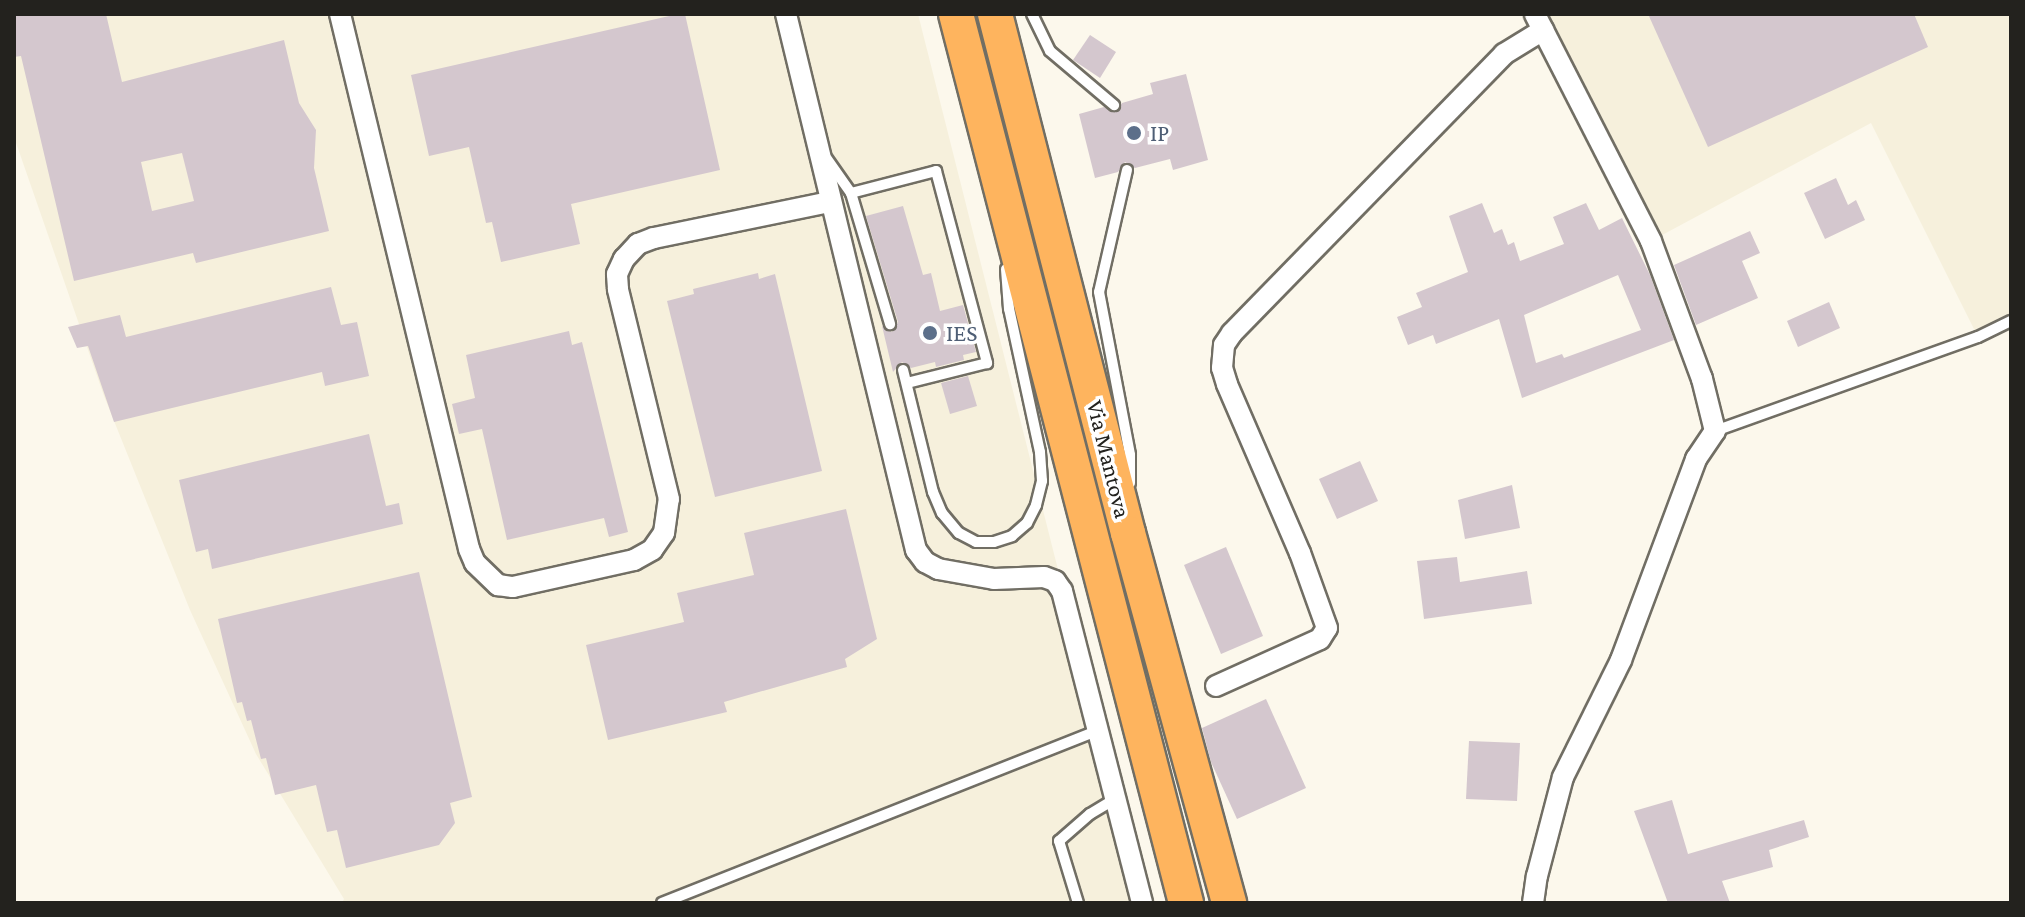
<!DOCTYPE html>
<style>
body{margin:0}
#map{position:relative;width:2025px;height:917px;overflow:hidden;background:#fcf8ec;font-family:"Crimson Pro",serif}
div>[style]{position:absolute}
.built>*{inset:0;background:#f6f0dc}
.building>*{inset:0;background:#d4c7ce}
.roads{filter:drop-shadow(2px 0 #716e64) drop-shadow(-2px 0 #716e64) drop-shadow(0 2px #716e64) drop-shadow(0 -2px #716e64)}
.service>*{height:10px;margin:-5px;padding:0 5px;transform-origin:5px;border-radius:5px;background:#fff}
.minor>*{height:20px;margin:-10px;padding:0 10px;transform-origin:10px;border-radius:10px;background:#fff}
.trunk>*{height:34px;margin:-17px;padding:0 17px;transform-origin:17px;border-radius:17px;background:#feb45e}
.dots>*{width:22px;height:22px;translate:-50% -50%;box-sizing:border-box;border:4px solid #fff;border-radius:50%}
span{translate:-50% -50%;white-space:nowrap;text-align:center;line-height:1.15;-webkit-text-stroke:7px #fff;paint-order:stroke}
.service-label{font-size:24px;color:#4e5e75}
.left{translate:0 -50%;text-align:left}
.street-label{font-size:24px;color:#23221e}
.frame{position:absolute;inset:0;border:16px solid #23221e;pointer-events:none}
</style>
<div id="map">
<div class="built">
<i style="clip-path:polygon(14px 14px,918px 14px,1142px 903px,342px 903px,344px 899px,256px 754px,190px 610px,104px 396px,14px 137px)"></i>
<i style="clip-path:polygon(1535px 14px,2011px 14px,2011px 321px,1978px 337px,1871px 123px,1651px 241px)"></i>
</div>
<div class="building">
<i style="clip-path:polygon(evenodd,14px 14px,106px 14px,122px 82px,284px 40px,299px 103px,316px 130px,314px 168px,329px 231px,196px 263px,193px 253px,74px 281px,21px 56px,14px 57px,14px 14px,182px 153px,194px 201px,152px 211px,141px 162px,182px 153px)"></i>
<i style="clip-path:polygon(678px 14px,685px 14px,720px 170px,571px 204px,580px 244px,501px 262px,492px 222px,486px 223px,469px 147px,429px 156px,411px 75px)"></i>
<i style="clip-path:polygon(1648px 14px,1914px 14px,1928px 47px,1708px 147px)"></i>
<i style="clip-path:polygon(1090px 35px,1116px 52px,1100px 78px,1073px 60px)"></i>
<i style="clip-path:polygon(1186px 74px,1208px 160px,1173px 170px,1170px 159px,1135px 168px,1125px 162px,1118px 172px,1095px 178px,1079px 114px,1104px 107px,1117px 112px,1122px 103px,1153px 94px,1150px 83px)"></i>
<i style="clip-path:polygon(1836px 178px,1848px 205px,1856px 200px,1865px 220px,1825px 239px,1804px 193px)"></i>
<i style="clip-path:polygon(evenodd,1482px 203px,1494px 233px,1502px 229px,1508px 245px,1514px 242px,1520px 261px,1564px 244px,1553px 217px,1586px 203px,1599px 230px,1622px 218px,1650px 275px,1674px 340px,1522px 398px,1499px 319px,1436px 344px,1433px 335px,1408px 345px,1397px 317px,1422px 307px,1416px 293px,1468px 272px,1449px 216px,1482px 203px,1618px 275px,1641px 330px,1564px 358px,1562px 354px,1536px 363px,1524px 315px,1618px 275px)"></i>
<i style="clip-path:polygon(903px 206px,923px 275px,931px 273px,940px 311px,963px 305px,976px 352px,963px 355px,964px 360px,936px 367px,935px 362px,911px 368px,902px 362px,893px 372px,882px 326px,892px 332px,898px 322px,866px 216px)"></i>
<i style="clip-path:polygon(1750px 231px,1760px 253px,1742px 261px,1758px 298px,1696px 325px,1674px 265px)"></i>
<i style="clip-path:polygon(758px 273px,759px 279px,775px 274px,822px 471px,715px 497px,667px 301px,694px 294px,693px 289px)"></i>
<i style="clip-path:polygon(331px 287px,341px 325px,357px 322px,369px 376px,325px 386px,322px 372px,114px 422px,88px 346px,77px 348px,68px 327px,120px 315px,126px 337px)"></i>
<i style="clip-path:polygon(1829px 302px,1840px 328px,1798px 347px,1787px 321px)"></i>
<i style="clip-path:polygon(569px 331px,572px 345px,582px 342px,628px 532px,609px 537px,604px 518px,507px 540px,482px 429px,459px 434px,452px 404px,475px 398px,466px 355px)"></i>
<i style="clip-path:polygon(968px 376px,977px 406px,950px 414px,941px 383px)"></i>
<i style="clip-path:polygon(369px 434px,386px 506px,399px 503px,403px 524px,212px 569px,208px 549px,196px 552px,179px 480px)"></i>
<i style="clip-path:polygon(1360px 461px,1378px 501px,1337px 519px,1319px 479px)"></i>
<i style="clip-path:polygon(1512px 485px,1520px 528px,1465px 539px,1458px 500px)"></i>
<i style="clip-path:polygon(846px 509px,877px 639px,845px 659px,847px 667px,724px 702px,727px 712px,608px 740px,586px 645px,684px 622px,677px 593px,754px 575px,744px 533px)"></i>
<i style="clip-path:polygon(1226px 547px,1263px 636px,1221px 654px,1184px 565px)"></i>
<i style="clip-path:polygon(1457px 557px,1460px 582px,1527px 571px,1532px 604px,1424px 619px,1417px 561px)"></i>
<i style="clip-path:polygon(419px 572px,472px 797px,450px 803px,455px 823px,439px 845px,346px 868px,337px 830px,327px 832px,316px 785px,275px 795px,266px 758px,261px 759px,251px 720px,247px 721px,242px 702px,237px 703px,218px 619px)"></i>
<i style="clip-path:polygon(1266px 699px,1306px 788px,1237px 819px,1211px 762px,1202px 728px)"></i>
<i style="clip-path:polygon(1469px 741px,1520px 743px,1517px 801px,1466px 799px)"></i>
<i style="clip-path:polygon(1672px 800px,1688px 854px,1804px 820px,1809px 837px,1769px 850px,1773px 867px,1722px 881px,1730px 903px,1668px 903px,1634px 811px)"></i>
</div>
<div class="roads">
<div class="service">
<i style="left:1032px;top:14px;width:41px;rotate:64.1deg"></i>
<i style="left:1050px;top:51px;width:84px;rotate:40.2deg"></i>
<i style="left:827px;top:159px;width:42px;rotate:54.8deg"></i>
<i style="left:851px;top:193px;width:137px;rotate:73.4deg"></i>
<i style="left:1127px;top:170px;width:125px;rotate:102.9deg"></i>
<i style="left:1099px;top:292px;width:166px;rotate:79.2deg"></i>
<i style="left:1130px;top:455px;width:28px;rotate:90deg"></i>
<i style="left:851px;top:193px;width:88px;rotate:-14.5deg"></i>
<i style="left:936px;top:171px;width:199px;rotate:75.1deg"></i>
<i style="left:987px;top:363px;width:82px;rotate:166deg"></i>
<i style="left:903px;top:370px;width:126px;rotate:76.2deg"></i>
<i style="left:933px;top:492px;width:23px;rotate:67deg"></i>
<i style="left:942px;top:513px;width:26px;rotate:50deg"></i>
<i style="left:959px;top:533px;width:19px;rotate:28deg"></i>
<i style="left:976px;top:542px;width:18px"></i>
<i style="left:994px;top:542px;width:19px;rotate:-18deg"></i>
<i style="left:1012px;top:536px;width:20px;rotate:-41deg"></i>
<i style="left:1027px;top:523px;width:20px;rotate:-63deg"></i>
<i style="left:1036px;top:505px;width:25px;rotate:-76deg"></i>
<i style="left:1042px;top:481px;width:29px;rotate:-94deg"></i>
<i style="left:1040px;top:452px;width:146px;rotate:-102.2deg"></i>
<i style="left:1009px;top:309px;width:40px;rotate:-94.3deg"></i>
<i style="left:1715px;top:431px;width:279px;rotate:-19.7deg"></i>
<i style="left:1978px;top:337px;width:37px;rotate:-26deg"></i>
<i style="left:662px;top:903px;width:467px;rotate:-21.6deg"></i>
<i style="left:1078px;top:903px;width:65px;rotate:-107deg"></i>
<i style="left:1059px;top:841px;width:41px;rotate:-41.1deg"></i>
<i style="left:1090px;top:814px;width:27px;rotate:-31deg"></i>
</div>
<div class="minor">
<i style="left:340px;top:14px;width:550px;rotate:76.44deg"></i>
<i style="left:469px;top:549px;width:15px;rotate:67deg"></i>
<i style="left:475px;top:563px;width:32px;rotate:44deg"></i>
<i style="left:498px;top:585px;width:15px;rotate:8deg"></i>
<i style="left:513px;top:587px;width:124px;rotate:-12.6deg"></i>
<i style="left:634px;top:560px;width:21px;rotate:-29deg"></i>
<i style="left:652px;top:550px;width:21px;rotate:-55deg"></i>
<i style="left:664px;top:533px;width:34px;rotate:-82deg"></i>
<i style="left:669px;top:499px;width:216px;rotate:-103.7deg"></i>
<i style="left:618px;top:289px;width:15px;rotate:-94deg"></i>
<i style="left:617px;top:274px;width:17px;rotate:-65deg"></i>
<i style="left:624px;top:259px;width:21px;rotate:-47deg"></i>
<i style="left:638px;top:244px;width:17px;rotate:-21deg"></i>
<i style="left:654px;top:238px;width:179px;rotate:-11.6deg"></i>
<i style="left:786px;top:14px;width:552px;rotate:76.37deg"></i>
<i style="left:916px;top:550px;width:15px;rotate:53deg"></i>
<i style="left:925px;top:562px;width:15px;rotate:28deg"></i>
<i style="left:938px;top:569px;width:57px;rotate:10.1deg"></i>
<i style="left:994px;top:579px;width:50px;rotate:-2.3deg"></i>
<i style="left:1044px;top:577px;width:12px;rotate:20deg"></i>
<i style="left:1055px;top:581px;width:12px;rotate:55deg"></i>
<i style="left:1062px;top:591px;width:322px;rotate:75.6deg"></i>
<i style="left:1216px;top:686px;width:114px;rotate:-24.3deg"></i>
<i style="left:1320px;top:639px;width:13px;rotate:-58deg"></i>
<i style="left:1327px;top:628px;width:80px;rotate:-109.8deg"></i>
<i style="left:1300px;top:553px;width:184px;rotate:-113.4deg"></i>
<i style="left:1227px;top:384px;width:17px;rotate:-107deg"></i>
<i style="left:1222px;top:368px;width:23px;rotate:-85deg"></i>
<i style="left:1224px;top:345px;width:14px;rotate:-56deg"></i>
<i style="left:1232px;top:333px;width:390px;rotate:-45.7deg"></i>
<i style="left:1504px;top:54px;width:46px;rotate:-31.6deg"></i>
<i style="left:1533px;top:903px;width:27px;rotate:-82deg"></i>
<i style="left:1537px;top:876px;width:102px;rotate:-75.3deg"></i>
<i style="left:1563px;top:777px;width:131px;rotate:-63.6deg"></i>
<i style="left:1621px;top:660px;width:215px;rotate:-69.5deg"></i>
<i style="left:1696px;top:459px;width:34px;rotate:-56deg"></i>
<i style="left:1715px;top:431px;width:54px;rotate:-104deg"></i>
<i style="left:1702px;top:379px;width:147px;rotate:-110.3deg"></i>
<i style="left:1651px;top:241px;width:255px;rotate:-117.1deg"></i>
</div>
<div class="trunk">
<i style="left:956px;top:14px;width:918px;rotate:75.49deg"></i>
<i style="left:995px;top:14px;width:536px;rotate:75.63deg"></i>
<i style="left:1128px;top:533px;width:384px;rotate:74.7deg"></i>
</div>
</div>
<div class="dots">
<i style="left:1134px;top:133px;background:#5c6f8a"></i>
<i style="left:930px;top:333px;background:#5c6f8a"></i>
</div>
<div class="service-label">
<span class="left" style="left:1150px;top:133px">IP</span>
<span class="left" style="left:946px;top:333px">IES</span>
</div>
<div class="street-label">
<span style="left:1109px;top:459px;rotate:76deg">Via Mantova</span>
</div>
<div class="frame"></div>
</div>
